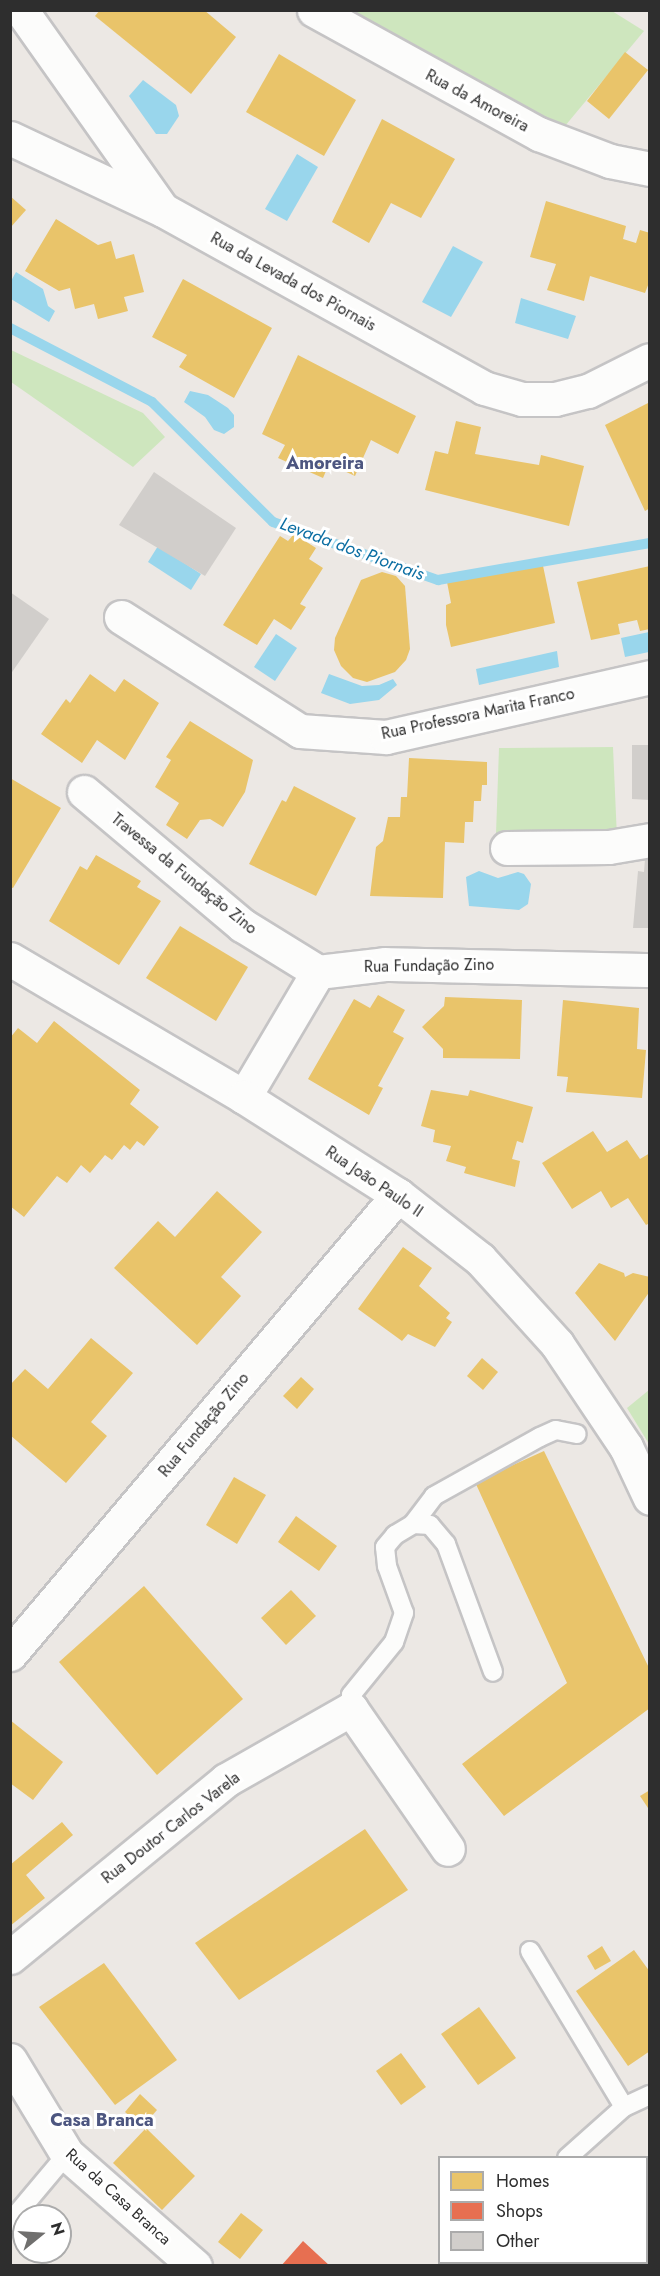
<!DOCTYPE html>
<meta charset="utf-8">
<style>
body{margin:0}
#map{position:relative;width:660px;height:2276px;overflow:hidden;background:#ece8e4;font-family:Jost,sans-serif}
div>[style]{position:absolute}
.green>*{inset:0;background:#cee6be}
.water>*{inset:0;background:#99d6ec}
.homes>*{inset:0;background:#e9c46a}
.shops>*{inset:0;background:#e76f51}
.stream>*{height:10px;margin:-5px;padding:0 5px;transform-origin:5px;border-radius:5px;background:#99d6ec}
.building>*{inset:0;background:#d1cecb}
.roads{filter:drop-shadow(2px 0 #c5c4c5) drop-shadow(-2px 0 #c5c4c5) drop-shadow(0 2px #c5c4c5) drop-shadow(0 -2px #c5c4c5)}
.lane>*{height:18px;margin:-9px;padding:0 9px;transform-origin:9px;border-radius:9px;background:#fcfcfb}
.street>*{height:33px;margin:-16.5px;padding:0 16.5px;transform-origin:16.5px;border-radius:16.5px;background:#fcfcfb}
.secondary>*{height:33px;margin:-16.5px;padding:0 16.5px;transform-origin:16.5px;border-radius:16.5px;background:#fcfcfb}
span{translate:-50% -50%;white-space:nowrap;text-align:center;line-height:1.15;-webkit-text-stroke:6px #fff;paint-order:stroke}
.street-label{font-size:16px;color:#2e2e2e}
.neighbourhood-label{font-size:18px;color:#4d5680;font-weight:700}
.water-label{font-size:18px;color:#0d6fa3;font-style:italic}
.frame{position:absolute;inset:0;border:12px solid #2e2e2e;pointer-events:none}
.legend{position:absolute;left:438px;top:2156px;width:210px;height:108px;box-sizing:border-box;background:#fff;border:2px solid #ababab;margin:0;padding:8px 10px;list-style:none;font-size:18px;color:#2e2e2e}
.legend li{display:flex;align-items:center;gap:12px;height:30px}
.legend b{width:30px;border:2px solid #ababab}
.north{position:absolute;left:12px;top:2204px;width:60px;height:60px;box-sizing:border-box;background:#fff;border:2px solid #ababab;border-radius:50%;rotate:72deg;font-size:16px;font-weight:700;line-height:24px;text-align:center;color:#2e2e2e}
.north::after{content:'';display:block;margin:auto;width:21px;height:27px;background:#706f6e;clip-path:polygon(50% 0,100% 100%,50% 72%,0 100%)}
</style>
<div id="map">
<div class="green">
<i style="clip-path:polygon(348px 11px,612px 11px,644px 31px,560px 132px)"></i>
<i style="clip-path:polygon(11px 350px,143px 413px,165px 437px,133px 467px,11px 382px)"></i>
<i style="clip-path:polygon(613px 747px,617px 838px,496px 834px,499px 748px)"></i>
<i style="clip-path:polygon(649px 1390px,649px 1444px,627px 1408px)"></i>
</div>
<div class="water">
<i style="clip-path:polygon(143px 80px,176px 105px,179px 116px,167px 134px,156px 134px,129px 96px)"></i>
<i style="clip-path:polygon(297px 154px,318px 167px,287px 221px,265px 209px)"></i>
<i style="clip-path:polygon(453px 246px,483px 262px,451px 317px,422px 302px)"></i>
<i style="clip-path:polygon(16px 272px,43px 289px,48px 306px,55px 311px,49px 322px,11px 299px,11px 281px)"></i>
<i style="clip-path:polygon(521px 298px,576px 316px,568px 339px,515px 323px)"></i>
<i style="clip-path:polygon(190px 391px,208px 395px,228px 408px,234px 415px,234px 427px,224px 434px,214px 430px,205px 417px,184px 402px)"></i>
<i style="clip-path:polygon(158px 546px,201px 574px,191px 590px,148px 562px)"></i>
<i style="clip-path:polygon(649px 632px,649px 652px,625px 657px,621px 638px)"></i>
<i style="clip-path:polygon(276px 634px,297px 648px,275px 681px,254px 667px)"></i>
<i style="clip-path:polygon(557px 651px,559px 667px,479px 685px,476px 669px)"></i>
<i style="clip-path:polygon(329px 674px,362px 686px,379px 685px,393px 679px,397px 685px,379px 700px,350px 704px,321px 693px)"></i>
<i style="clip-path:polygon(479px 871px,498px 878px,518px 872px,524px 874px,531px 884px,528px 904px,519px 910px,469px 906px,466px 877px)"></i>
</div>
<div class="homes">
<i style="clip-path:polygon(100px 10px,204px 10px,236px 37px,191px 94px,95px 16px)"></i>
<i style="clip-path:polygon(625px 52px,648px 70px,609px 119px,587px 101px)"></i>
<i style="clip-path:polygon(279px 54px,356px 100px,324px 156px,246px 112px)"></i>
<i style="clip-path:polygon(382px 119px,455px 159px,421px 218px,391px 203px,369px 243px,332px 222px)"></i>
<i style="clip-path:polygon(10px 196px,26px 210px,10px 228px)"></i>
<i style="clip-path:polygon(546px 201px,626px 226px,623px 239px,636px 243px,640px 230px,650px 233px,650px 280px,645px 293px,590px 276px,584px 301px,547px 290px,556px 264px,530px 257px)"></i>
<i style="clip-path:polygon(56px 219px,98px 245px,111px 241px,116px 259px,134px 254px,144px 292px,124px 297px,128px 311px,98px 319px,94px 304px,75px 309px,70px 288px,59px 291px,25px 271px)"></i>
<i style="clip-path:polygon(183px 279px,272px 328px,234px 398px,179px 367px,187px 355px,152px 337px)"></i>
<i style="clip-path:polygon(298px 355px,416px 416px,398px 454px,371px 440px,355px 476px,329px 464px,323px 478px,278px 458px,285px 445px,262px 434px)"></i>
<i style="clip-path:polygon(650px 402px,650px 508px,645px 511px,605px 425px)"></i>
<i style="clip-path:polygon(456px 421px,481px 427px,475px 454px,539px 465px,541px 455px,584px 466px,569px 526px,425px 490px,435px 451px,448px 454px)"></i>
<i style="clip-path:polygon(294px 534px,316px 548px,309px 559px,323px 568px,300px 604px,306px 607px,291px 630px,274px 619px,257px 645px,223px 625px,280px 536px,288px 541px)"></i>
<i style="clip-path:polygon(542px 561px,555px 623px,451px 647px,446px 625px,446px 605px,451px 603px,447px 582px)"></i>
<i style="clip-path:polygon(650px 566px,650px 629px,640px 631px,637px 620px,618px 624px,620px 634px,591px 640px,577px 582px)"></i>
<i style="clip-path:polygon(382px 572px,396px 576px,405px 586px,410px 649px,406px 660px,395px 672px,367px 682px,353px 678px,341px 666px,334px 650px,335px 638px,361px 580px)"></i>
<i style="clip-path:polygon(90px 674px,115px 692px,124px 679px,159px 703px,125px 760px,97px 740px,82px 763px,41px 734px,66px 699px,70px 703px)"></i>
<i style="clip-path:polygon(190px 721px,253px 760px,245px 792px,223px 827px,210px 819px,200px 820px,187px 839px,166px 825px,179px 803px,155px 787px,171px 760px,166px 757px)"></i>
<i style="clip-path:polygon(409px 758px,487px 762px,487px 785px,482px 785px,481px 801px,474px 801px,473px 822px,465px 822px,464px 843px,445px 842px,443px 898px,370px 896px,376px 847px,383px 841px,388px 817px,400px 817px,401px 797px,407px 797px)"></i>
<i style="clip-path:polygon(10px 778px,61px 808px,13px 888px,10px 887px)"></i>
<i style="clip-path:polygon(294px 786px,356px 818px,316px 896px,249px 864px,282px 800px,286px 802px)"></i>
<i style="clip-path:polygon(96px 855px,141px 881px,137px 887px,161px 901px,119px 965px,49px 921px,80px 866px,87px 870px)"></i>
<i style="clip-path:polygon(180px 926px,248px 967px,216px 1021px,146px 978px)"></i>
<i style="clip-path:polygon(378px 995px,405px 1010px,393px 1032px,404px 1038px,378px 1086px,383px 1088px,369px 1115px,308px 1079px,354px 999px,370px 1008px)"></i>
<i style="clip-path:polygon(445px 997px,522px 1000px,520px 1059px,443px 1058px,443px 1049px,422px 1027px,444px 1006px)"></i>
<i style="clip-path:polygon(563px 1000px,639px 1008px,637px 1049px,646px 1050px,642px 1098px,566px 1092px,568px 1077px,557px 1076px)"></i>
<i style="clip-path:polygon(54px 1021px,140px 1090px,130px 1104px,159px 1127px,144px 1146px,137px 1141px,130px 1150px,124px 1145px,112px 1160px,105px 1155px,90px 1173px,81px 1165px,67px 1183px,57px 1176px,24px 1217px,10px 1206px,10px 1038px,18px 1028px,37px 1043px)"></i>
<i style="clip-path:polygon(431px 1090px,468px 1096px,470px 1090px,533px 1107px,523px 1143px,517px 1141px,512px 1159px,520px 1161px,515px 1187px,464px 1173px,466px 1167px,446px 1161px,451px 1146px,433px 1142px,435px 1130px,421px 1126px)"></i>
<i style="clip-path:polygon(593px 1131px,607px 1152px,627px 1140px,640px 1159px,650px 1153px,650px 1223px,646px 1225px,628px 1198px,611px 1208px,601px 1191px,572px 1209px,542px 1163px)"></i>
<i style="clip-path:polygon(217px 1191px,262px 1232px,221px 1277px,241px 1296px,197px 1345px,114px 1268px,158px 1221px,175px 1237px)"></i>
<i style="clip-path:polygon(403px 1247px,432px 1268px,419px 1286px,450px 1313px,446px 1318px,452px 1322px,435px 1347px,408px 1334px,402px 1341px,358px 1309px)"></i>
<i style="clip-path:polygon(599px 1263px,624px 1273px,625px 1277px,633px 1273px,650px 1277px,650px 1291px,615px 1341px,575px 1293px)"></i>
<i style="clip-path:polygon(91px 1338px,133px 1373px,91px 1422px,107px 1436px,66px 1483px,10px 1435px,10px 1385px,25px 1369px,48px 1389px)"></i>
<i style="clip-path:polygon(482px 1358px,498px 1372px,483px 1390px,467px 1376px)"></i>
<i style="clip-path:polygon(301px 1377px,314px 1389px,297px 1409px,283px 1396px)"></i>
<i style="clip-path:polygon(544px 1451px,650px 1670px,650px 1708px,504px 1816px,462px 1764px,567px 1683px,475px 1482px)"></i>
<i style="clip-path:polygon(234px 1477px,266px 1495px,237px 1544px,206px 1525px)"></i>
<i style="clip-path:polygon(296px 1516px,337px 1546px,319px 1571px,278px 1542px)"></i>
<i style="clip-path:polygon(144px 1586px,243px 1699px,157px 1775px,59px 1662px)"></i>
<i style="clip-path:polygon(291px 1590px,316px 1616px,286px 1645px,261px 1618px)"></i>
<i style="clip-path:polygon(10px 1720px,63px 1762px,33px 1800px,10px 1783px)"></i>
<i style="clip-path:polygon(650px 1790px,650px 1811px,640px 1796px)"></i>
<i style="clip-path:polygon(62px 1822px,73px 1835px,26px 1875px,45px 1898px,10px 1926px,10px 1865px)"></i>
<i style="clip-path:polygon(365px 1829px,408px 1890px,239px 2000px,195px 1943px)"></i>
<i style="clip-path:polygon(602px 1946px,611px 1961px,595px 1970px,587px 1956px)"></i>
<i style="clip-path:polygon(634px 1950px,650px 1972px,650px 2051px,628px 2066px,576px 1991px)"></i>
<i style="clip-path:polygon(104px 1963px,177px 2060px,115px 2105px,39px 2007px)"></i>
<i style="clip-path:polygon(479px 2007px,516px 2058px,478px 2085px,441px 2034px)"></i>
<i style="clip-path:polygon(401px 2053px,426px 2087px,401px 2105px,376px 2071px)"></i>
<i style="clip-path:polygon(140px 2094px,157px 2110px,142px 2127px,125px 2112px)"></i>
<i style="clip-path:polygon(146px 2128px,195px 2176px,162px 2210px,113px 2163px)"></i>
<i style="clip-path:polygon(241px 2213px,263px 2230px,240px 2259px,218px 2242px)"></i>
<i style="clip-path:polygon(494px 2262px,571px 2262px,567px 2266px)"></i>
</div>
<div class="shops">
<i style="clip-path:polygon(303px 2241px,330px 2266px,281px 2266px)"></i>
</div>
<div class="stream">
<i style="left:10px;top:328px;width:160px;rotate:27.5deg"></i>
<i style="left:152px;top:402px;width:170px;rotate:44.8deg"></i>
<i style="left:273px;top:522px;width:175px;rotate:19.4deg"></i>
<i style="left:438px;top:580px;width:215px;rotate:-9.9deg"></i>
</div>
<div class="building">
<i style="clip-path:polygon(154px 472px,236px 528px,205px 576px,119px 525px)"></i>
<i style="clip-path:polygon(10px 592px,49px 619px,10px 675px)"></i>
<i style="clip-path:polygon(632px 745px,650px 745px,650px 800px,632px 799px)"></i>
<i style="clip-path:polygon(645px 859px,650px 860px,650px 928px,633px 928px,638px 871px,644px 872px)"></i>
</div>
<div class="roads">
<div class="lane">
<i style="left:413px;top:1524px;width:35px;rotate:-53deg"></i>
<i style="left:434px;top:1496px;width:121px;rotate:-29.1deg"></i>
<i style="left:540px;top:1437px;width:17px;rotate:-24deg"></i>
<i style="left:556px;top:1430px;width:21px;rotate:11deg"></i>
<i style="left:351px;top:1709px;width:14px;rotate:-90deg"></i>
<i style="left:351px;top:1695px;width:68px;rotate:-50.9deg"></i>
<i style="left:394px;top:1642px;width:31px;rotate:-71deg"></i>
<i style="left:404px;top:1613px;width:50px;rotate:-109.9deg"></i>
<i style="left:387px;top:1566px;width:19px;rotate:-96deg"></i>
<i style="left:385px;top:1547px;width:16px;rotate:-50deg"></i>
<i style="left:395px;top:1535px;width:21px;rotate:-31deg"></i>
<i style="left:413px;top:1524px;width:17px;rotate:3deg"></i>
<i style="left:430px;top:1525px;width:25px;rotate:50deg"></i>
<i style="left:446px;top:1544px;width:136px;rotate:69.8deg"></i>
<i style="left:530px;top:1951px;width:182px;rotate:58.9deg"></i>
<i style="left:567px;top:2158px;width:76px;rotate:-41.8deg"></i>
<i style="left:624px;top:2107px;width:29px;rotate:-25deg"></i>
<i style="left:10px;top:2222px;width:89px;rotate:-50deg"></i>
</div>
<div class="street">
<i style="left:21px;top:10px;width:244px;rotate:54.7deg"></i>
<i style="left:314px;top:10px;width:257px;rotate:28.9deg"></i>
<i style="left:539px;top:134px;width:76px;rotate:20.8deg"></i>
<i style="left:610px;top:161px;width:41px;rotate:11.3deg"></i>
<i style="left:10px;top:138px;width:169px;rotate:25.2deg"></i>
<i style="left:163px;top:210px;width:367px;rotate:29deg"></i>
<i style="left:484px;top:388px;width:40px;rotate:16deg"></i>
<i style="left:522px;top:399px;width:33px"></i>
<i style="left:555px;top:399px;width:34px;rotate:-14deg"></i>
<i style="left:588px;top:391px;width:69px;rotate:-26.6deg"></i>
<i style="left:121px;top:617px;width:212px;rotate:32.5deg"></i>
<i style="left:300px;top:731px;width:86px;rotate:4deg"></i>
<i style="left:386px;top:737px;width:271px;rotate:-12.8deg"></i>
<i style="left:84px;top:792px;width:207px;rotate:40.1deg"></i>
<i style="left:242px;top:925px;width:89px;rotate:31.7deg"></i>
<i style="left:507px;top:848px;width:102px;rotate:-0.6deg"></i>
<i style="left:609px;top:847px;width:42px;rotate:-9.7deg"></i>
<i style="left:318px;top:972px;width:67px;rotate:-6.8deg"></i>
<i style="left:385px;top:964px;width:265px;rotate:1.3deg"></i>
<i style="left:244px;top:1097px;width:145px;rotate:-59.4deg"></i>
<i style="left:10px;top:1654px;width:601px;rotate:-49.79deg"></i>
<i style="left:10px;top:1957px;width:279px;rotate:-39.3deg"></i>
<i style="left:226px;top:1780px;width:144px;rotate:-29.6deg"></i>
<i style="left:351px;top:1709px;width:170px;rotate:55.3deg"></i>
<i style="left:10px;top:2060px;width:110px;rotate:58.8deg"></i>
<i style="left:67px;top:2154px;width:170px;rotate:41.2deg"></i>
</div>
<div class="secondary">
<i style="left:10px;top:959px;width:272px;rotate:30.5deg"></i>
<i style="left:244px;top:1097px;width:183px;rotate:32.5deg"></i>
<i style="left:398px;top:1195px;width:104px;rotate:38deg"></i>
<i style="left:480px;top:1259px;width:115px;rotate:47.8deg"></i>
<i style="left:557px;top:1344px;width:124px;rotate:56.2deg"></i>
<i style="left:626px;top:1447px;width:56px;rotate:64.8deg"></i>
</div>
</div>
<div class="street-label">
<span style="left:477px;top:101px;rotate:28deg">Rua da Amoreira</span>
<span style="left:293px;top:282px;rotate:29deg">Rua da Levada dos Piornais</span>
<span style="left:478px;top:714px;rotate:-12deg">Rua Professora Marita Franco</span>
<span style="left:184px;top:874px;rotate:39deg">Travessa da Fundação Zino</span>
<span style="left:429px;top:966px;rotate:-1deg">Rua Fundação Zino</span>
<span style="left:374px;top:1182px;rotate:34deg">Rua João Paulo II</span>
<span style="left:204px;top:1425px;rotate:-50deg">Rua Fundação Zino</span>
<span style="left:171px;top:1828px;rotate:-38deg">Rua Doutor Carlos Varela</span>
<span style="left:118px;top:2197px;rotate:42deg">Rua da Casa Branca</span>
</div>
<div class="neighbourhood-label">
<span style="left:325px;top:463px">Amoreira</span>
<span style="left:102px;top:2120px">Casa Branca</span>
</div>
<div class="water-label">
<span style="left:352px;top:549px;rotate:20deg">Levada dos Piornais</span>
</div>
<div class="frame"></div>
<ul class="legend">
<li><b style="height:16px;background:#e9c46a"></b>Homes</li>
<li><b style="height:16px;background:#e76f51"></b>Shops</li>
<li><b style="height:16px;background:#d1cecb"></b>Other</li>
</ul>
<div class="north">N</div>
</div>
